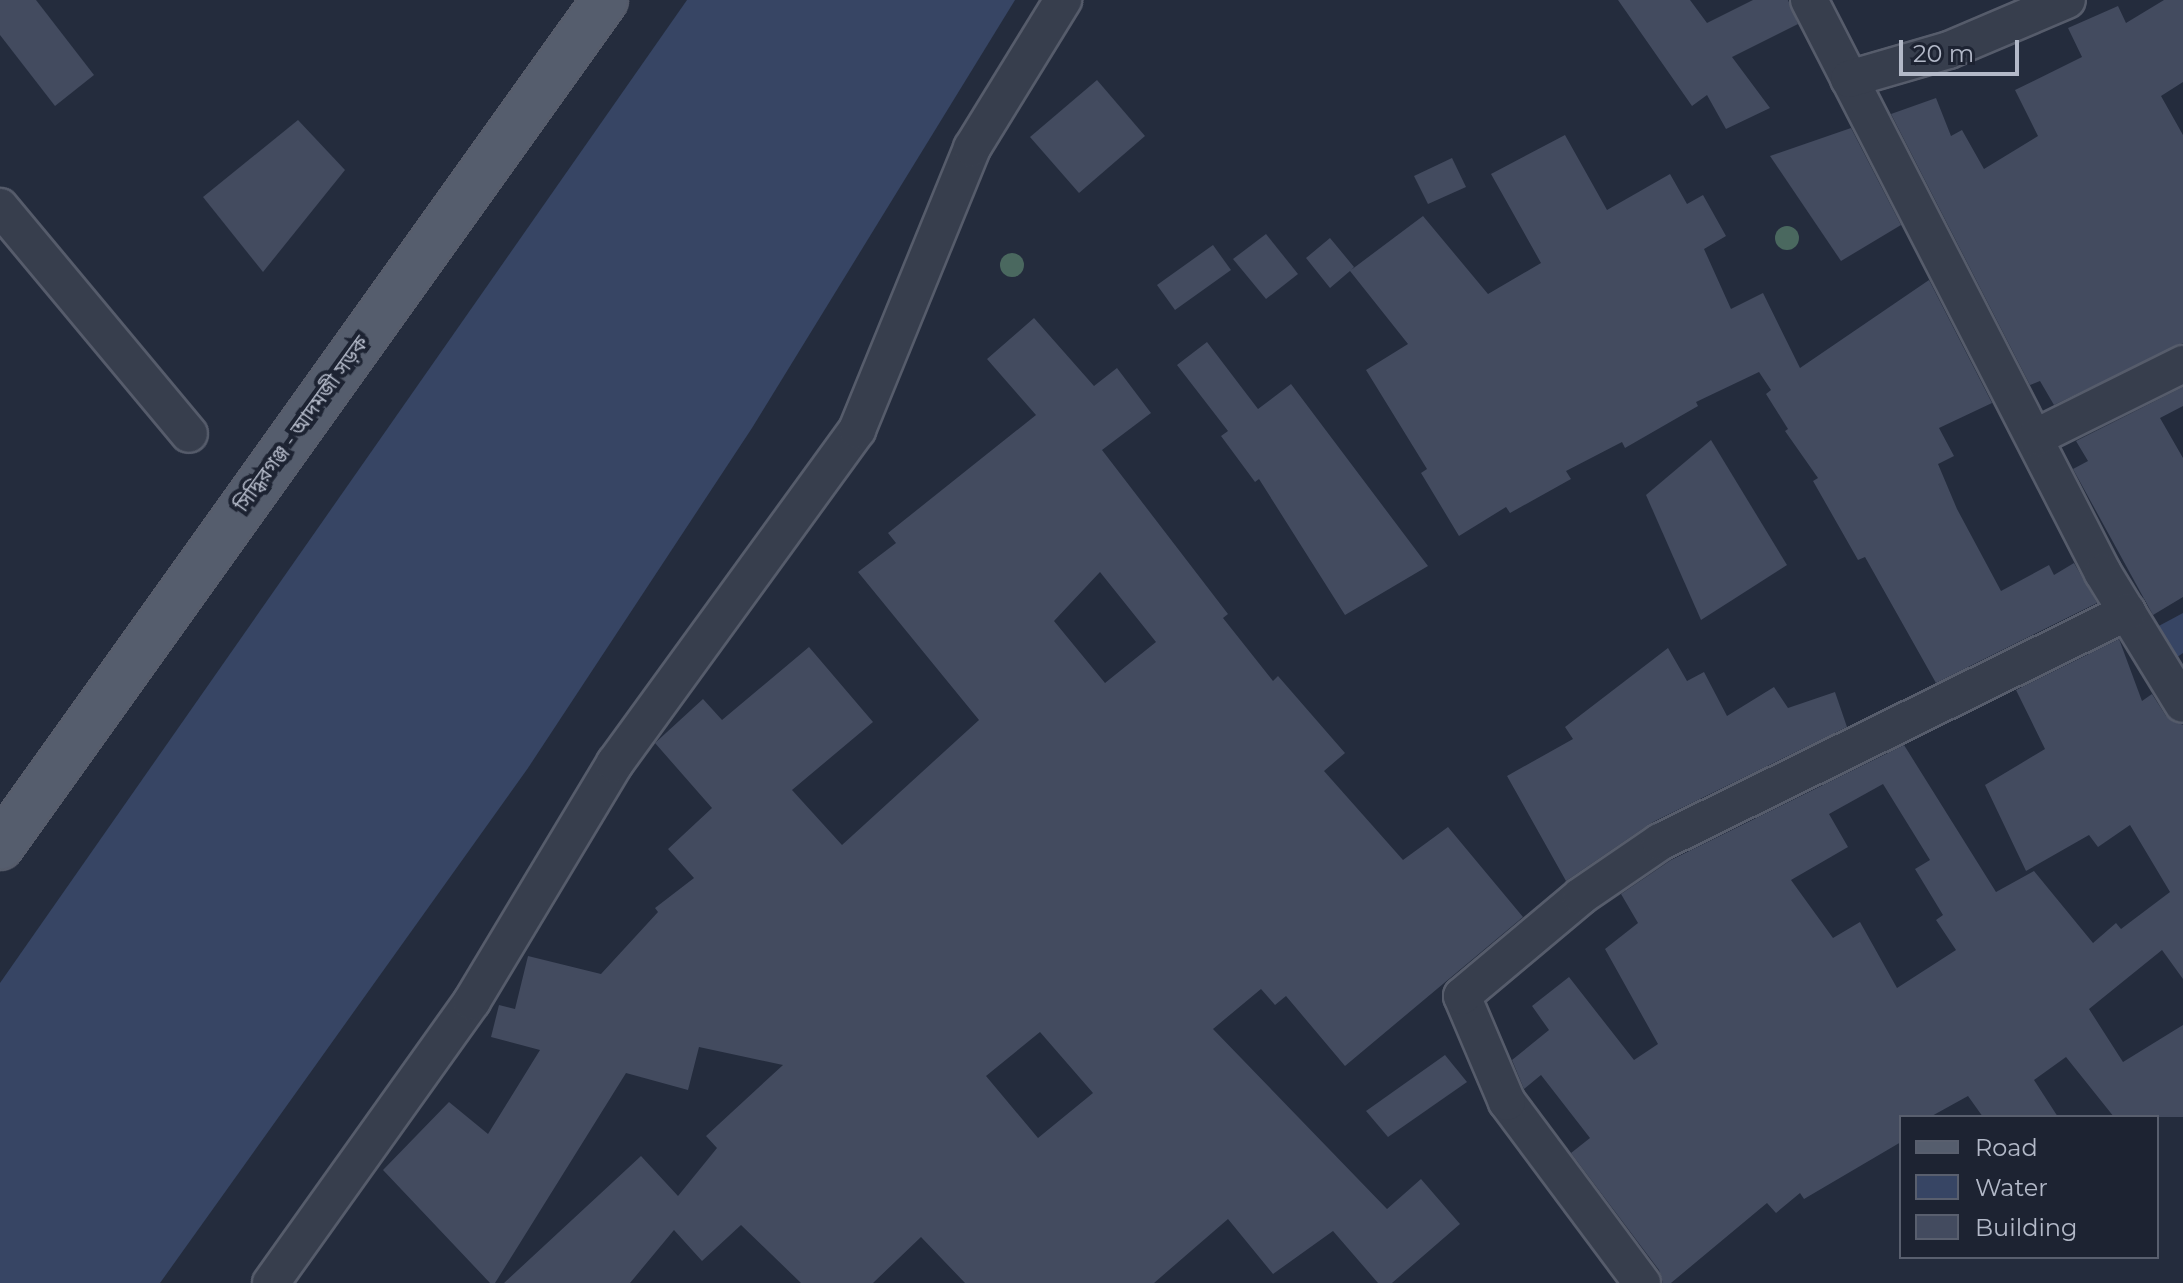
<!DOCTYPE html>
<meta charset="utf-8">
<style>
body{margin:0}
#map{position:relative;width:2183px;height:1283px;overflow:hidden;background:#242c3d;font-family:Montserrat,"Noto Sans Bengali",sans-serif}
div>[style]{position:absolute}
.water>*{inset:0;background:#374564}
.building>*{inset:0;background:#434b5f}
.roads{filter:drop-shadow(2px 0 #565c6b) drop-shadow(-2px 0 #565c6b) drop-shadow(0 2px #565c6b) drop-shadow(0 -2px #565c6b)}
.street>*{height:36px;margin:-18px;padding:0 18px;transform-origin:18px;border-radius:18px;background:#373e4d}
.primary>*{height:44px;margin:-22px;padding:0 22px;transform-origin:22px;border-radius:22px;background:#555d6d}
.trees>*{width:24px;height:24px;margin:-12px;border-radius:50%;background:#4a685f}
span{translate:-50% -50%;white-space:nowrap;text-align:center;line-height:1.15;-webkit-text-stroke:8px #1d2332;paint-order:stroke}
.street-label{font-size:20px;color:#b3b9c8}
.legend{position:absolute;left:1899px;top:1115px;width:260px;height:144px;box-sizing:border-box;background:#1d2332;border:2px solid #595f6e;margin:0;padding:10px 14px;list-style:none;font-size:24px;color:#b3b9c8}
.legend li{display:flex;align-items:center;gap:16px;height:40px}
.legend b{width:40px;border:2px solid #595f6e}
.scale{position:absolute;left:1899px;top:40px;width:120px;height:36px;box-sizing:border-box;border:4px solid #b3b9c8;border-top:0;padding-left:10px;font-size:24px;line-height:28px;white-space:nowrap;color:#b3b9c8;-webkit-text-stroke:6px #1d2332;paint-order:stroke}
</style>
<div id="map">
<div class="water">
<i style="clip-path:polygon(687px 0,1015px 0,752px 428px,528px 768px,160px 1283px,0 1283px,0 983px)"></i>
<i style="clip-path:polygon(2183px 613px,2183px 653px,2173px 660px,2155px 628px)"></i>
</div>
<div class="building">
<i style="clip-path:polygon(0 0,36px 0,94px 75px,55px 106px,0 35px)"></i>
<i style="clip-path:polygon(1618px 0,1690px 0,1707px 23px,1753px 0,1788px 0,1798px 24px,1732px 57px,1770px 108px,1726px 129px,1707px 95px,1692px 106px)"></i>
<i style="clip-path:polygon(2164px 0,2183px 0,2183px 82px,2161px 96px,2183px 135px,2183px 343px,2054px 405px,2040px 381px,2030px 385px,1891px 114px,1936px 98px,1951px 136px,1962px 130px,1984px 169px,2038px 136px,2015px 90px,2082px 57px,2068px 28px,2118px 6px,2126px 23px)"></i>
<i style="clip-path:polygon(1097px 80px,1145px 136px,1079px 193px,1030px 137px)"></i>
<i style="clip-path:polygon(298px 120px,345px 170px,263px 272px,203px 197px)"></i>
<i style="clip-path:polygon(1851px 128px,1901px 225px,1841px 261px,1770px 156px)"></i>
<i style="clip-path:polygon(1565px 135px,1607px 210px,1670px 174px,1687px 204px,1703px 195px,1726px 236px,1704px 249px,1731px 309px,1763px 293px,1800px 368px,1929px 280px,1992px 403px,1939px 428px,1954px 456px,1938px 464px,1957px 509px,2001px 591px,2049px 565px,2054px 575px,2074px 563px,2097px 603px,1936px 683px,1865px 557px,1858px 560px,1813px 481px,1818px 478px,1785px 431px,1788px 429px,1766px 394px,1771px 390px,1759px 372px,1696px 402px,1698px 406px,1625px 448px,1622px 442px,1566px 471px,1571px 479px,1510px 513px,1506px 507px,1459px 536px,1421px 473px,1427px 469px,1366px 370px,1408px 344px,1350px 271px,1330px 288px,1306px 258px,1330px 238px,1354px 267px,1351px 270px,1423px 216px,1488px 294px,1541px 263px,1491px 174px)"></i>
<i style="clip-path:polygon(1452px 158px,1466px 187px,1428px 204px,1414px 176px)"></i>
<i style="clip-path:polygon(1266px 234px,1298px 274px,1266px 299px,1233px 259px)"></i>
<i style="clip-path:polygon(1213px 245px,1231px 270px,1175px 310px,1157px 285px)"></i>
<i style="clip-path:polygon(evenodd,1034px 318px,1094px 386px,1117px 368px,1151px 413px,1102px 450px,1228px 614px,1223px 618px,1273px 681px,1278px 676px,1345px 753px,1324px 771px,1403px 860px,1448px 827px,1523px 917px,1345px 1066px,1286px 996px,1275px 1005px,1261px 989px,1213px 1029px,1387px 1209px,1421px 1179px,1460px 1224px,1392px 1283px,1378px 1283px,1333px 1231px,1273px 1274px,1228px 1219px,1154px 1283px,965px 1283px,921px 1237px,873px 1283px,801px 1283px,741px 1225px,702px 1261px,674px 1230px,630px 1283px,504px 1283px,641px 1156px,678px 1196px,717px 1148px,706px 1136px,783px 1065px,699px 1047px,688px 1090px,626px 1073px,495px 1283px,490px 1283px,383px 1170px,449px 1102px,488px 1134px,540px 1050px,491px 1037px,499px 1005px,515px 1009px,528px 956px,601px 974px,658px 912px,655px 908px,694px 878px,668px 849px,712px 808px,655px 743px,703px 699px,722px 720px,809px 647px,873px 722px,792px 790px,842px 845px,979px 720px,858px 572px,896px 543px,888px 533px,1036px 415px,987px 359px,1034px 318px,1100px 572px,1156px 642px,1105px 683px,1054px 621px,1100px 572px,1034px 318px,1040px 1032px,1093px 1093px,1038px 1138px,986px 1076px,1040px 1032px)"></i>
<i style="clip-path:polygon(1207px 342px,1258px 409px,1291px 384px,1428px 566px,1345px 615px,1259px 479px,1255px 482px,1221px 436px,1228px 431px,1177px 365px)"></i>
<i style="clip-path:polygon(2183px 387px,2183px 406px,2160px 418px,2183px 458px,2183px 597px,2153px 615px,2073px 469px,2088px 461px,2076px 441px)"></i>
<i style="clip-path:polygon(1711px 440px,1787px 565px,1701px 620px,1646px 495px)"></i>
<i style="clip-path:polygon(evenodd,2119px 639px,2142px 701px,2152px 694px,2166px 716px,2183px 725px,2183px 979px,2162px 950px,2089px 1009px,2123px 1062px,2183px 1025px,2183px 1117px,2114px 1117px,2066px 1057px,2034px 1080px,2058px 1117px,1983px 1117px,1968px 1096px,1930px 1117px,1901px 1117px,1901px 1142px,1804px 1199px,1800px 1193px,1776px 1213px,1767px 1203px,1671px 1283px,1663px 1283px,1659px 1270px,1571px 1153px,1590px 1138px,1541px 1075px,1524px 1089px,1512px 1060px,1549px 1030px,1532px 1006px,1569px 977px,1634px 1060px,1658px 1044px,1605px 949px,1638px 923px,1621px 894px,1671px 860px,1904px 745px,1996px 892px,2034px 871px,2093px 943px,2116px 923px,2121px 929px,2170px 892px,2130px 825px,2098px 847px,2089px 835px,2026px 871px,1985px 785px,2045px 749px,2016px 690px,2119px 639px,1883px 784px,1930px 860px,1915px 869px,1943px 915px,1936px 920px,1956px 950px,1897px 988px,1860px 922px,1833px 938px,1791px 880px,1848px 847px,1829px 814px,1883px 784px)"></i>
<i style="clip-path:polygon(1668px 648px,1687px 681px,1704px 672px,1727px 716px,1774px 687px,1788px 708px,1835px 692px,1847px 727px,1651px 823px,1566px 881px,1507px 776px,1573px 739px,1565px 727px)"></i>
<i style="clip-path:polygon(1445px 1055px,1467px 1082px,1388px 1137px,1366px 1111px)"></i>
</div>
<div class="roads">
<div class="street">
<i style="left:1809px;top:0;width:644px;rotate:62.84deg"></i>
<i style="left:2103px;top:573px;width:153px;rotate:58.6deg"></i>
<i style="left:1849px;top:79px;width:104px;rotate:-16.2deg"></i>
<i style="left:1949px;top:50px;width:128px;rotate:-23deg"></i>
<i style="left:0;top:207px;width:295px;rotate:50.2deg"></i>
<i style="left:2036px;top:437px;width:164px;rotate:-26.4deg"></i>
<i style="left:271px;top:1283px;width:346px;rotate:-54.5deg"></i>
<i style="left:472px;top:1001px;width:278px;rotate:-59deg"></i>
<i style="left:615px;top:763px;width:412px;rotate:-54deg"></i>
<i style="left:857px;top:430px;width:305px;rotate:-67.8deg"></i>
<i style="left:972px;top:148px;width:174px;rotate:-58.4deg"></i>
<i style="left:1642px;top:1283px;width:226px;rotate:-126.7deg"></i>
<i style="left:1507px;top:1102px;width:115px;rotate:-113deg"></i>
<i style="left:1462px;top:996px;width:155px;rotate:-40deg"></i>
<i style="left:1581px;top:896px;width:96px;rotate:-34.4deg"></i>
<i style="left:1660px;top:842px;width:521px;rotate:-26.22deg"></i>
</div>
<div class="primary">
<i style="left:0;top:847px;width:1041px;rotate:-54.46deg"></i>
</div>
</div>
<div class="trees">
<i style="left:1787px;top:238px"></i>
<i style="left:1012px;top:265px"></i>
</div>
<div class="street-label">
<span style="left:302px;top:424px;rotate:-54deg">সিদ্ধিরগঞ্জ - আদমজী সড়ক</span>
</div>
<ul class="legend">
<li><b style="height:10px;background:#555d6d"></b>Road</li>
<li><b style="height:22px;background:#374564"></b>Water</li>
<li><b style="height:22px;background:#434b5f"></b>Building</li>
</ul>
<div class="scale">20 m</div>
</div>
